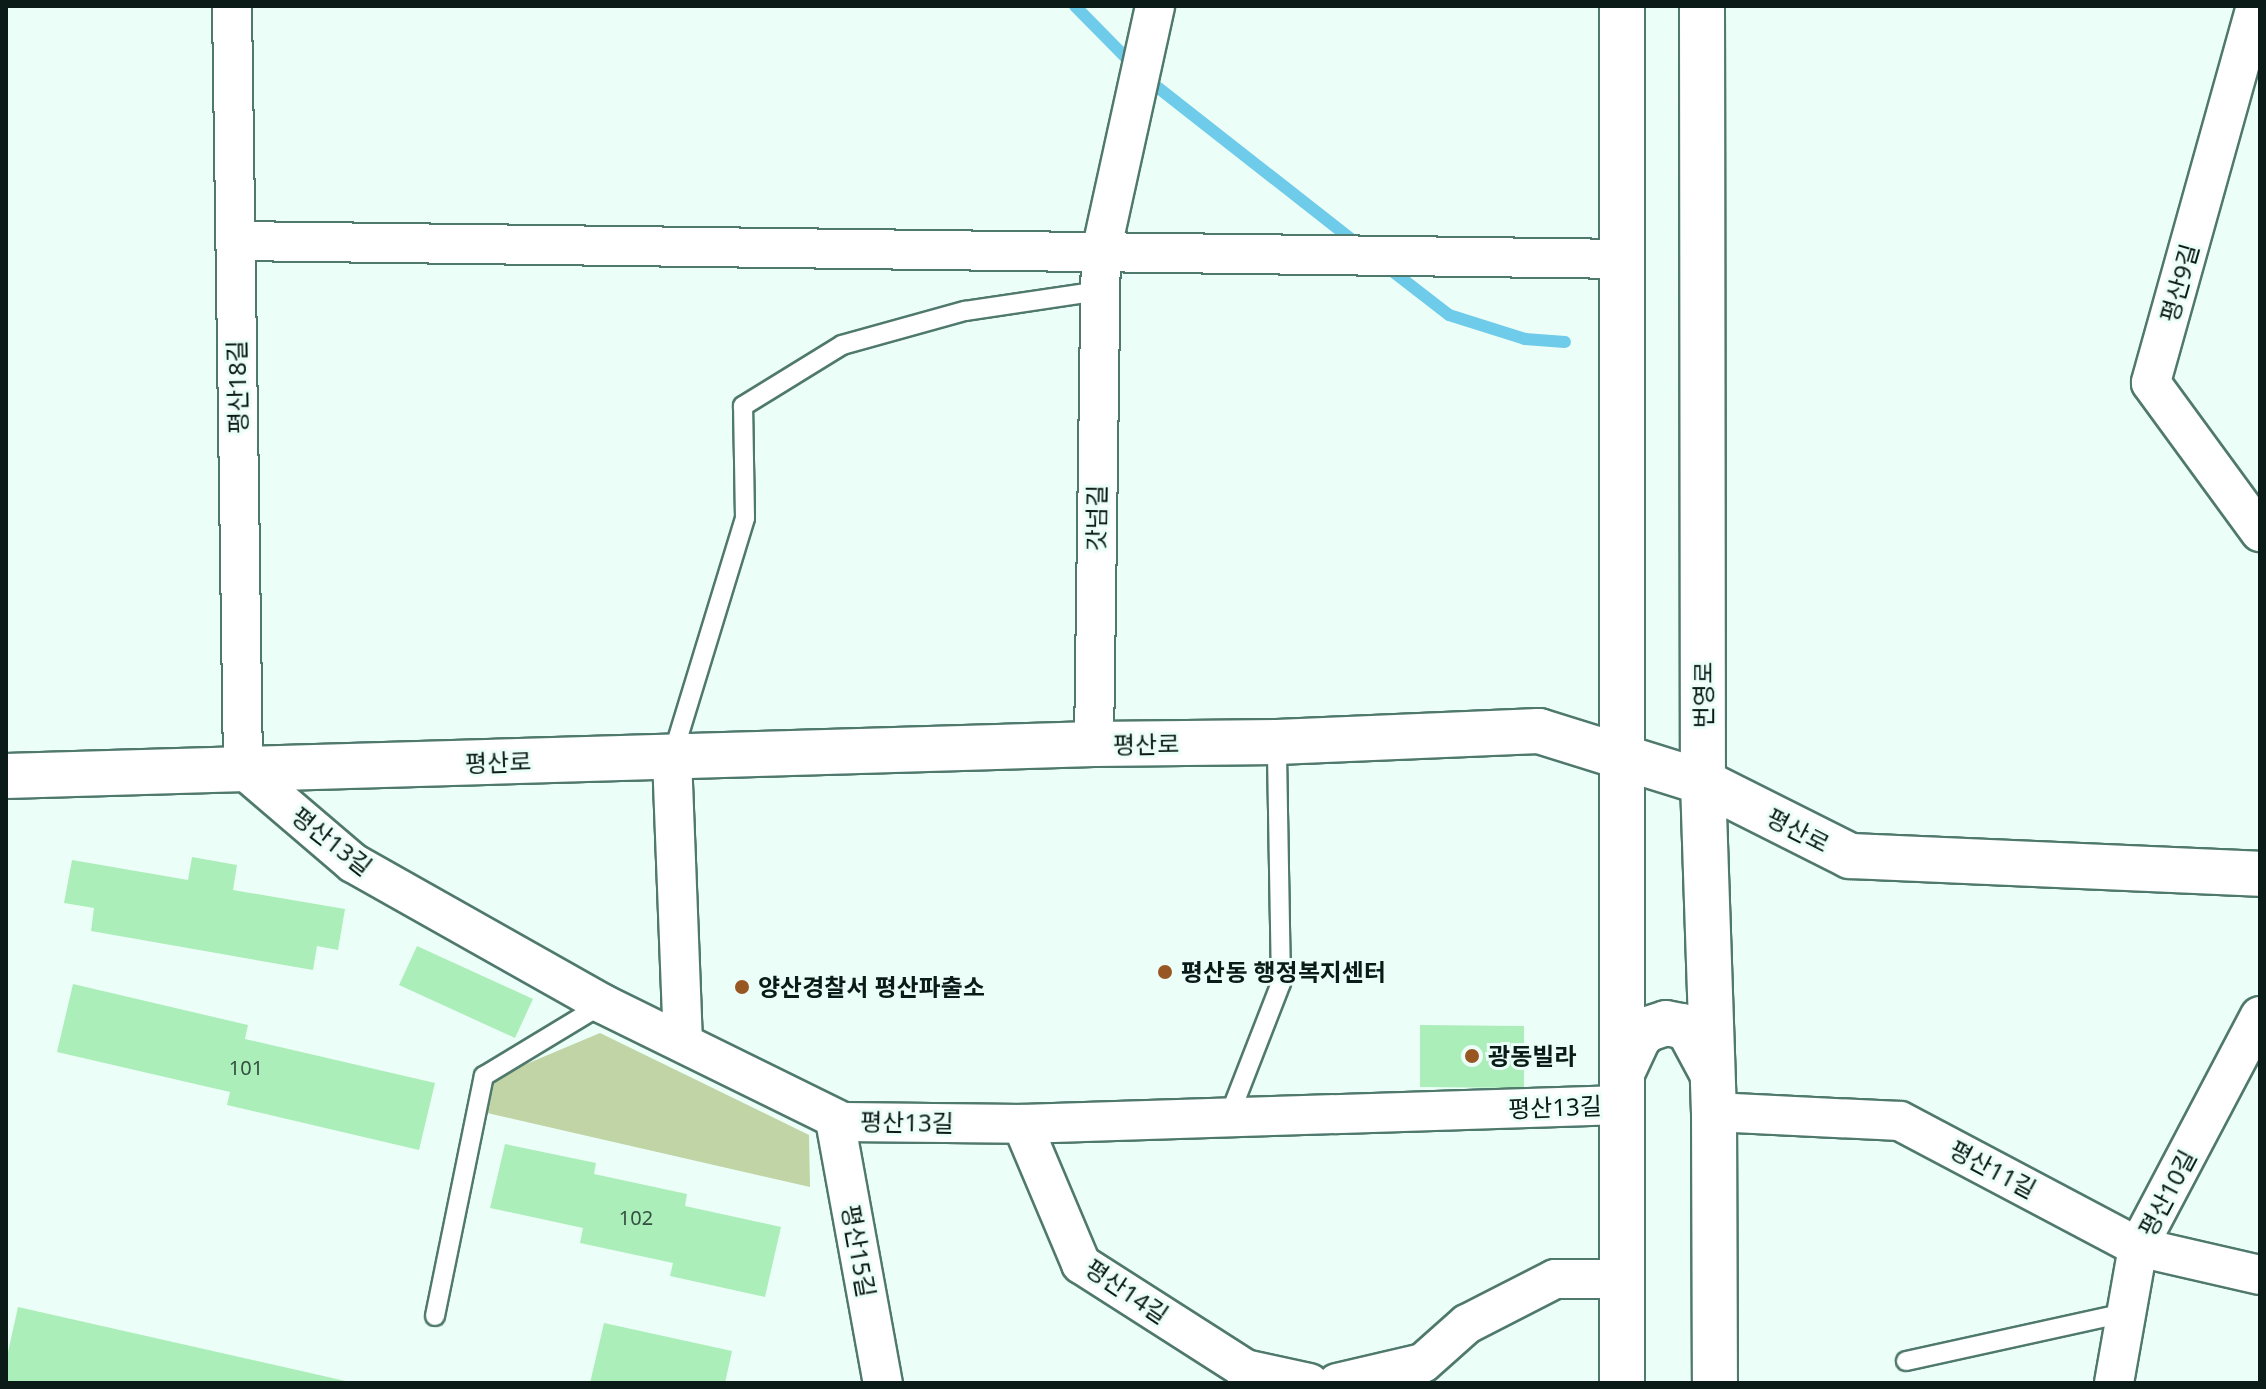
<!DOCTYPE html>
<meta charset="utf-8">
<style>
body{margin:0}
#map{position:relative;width:2266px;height:1389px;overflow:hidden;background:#ecfef8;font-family:"Noto Sans","Noto Sans KR",sans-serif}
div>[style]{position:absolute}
.green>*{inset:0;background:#c0d4a5}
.stream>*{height:12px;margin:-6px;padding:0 6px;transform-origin:6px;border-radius:6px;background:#6ecbe9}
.building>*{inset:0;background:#aceeb9}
.roads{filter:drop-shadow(2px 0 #50796d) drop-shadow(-2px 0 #50796d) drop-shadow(0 2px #50796d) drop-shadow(0 -2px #50796d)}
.lane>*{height:18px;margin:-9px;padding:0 9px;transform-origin:9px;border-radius:9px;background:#fff}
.street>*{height:38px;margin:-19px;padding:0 19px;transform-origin:19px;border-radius:19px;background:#fff}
.secondary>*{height:44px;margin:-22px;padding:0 22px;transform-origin:22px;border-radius:22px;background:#fff}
.dots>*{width:22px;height:22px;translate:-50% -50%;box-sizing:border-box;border:4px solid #ecfef8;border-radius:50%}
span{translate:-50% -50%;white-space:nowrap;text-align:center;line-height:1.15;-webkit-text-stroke:6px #ecfef8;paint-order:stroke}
.number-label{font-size:20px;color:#335040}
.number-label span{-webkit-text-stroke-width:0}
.street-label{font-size:24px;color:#0b1b17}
.poi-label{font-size:24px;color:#0b1b17;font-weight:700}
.left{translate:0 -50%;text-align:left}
.frame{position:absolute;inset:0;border:8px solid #0b1b17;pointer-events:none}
</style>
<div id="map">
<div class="green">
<i style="clip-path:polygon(600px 1033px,809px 1135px,810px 1187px,483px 1112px,493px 1078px)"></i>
</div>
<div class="stream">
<i style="left:1075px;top:6px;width:103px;rotate:45.4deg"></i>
<i style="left:1147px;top:79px;width:269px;rotate:38.1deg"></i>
<i style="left:1387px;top:267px;width:78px;rotate:37.7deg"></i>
<i style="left:1449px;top:315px;width:80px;rotate:17.5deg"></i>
<i style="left:1525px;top:339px;width:40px;rotate:4.3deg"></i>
</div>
<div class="building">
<i style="clip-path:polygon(192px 857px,237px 865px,233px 890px,345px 909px,338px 950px,317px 946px,313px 970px,91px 931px,94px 908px,64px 903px,72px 860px,188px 880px)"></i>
<i style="clip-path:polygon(417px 946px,533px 999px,515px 1038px,399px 985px)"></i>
<i style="clip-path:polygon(73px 984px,248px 1025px,245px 1039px,435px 1083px,419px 1150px,227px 1105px,230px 1092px,57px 1052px)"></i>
<i style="clip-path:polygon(1420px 1025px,1524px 1026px,1524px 1088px,1420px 1087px)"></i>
<i style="clip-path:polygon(505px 1144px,596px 1163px,594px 1174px,687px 1194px,685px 1206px,781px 1227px,765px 1297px,670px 1276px,673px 1263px,580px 1243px,583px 1228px,490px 1208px)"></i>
<i style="clip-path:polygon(18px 1307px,350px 1382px,350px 1383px,6px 1383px,6px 1361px)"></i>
<i style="clip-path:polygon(604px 1323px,732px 1351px,725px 1383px,590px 1383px)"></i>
</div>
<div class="roads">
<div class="lane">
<i style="left:672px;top:757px;width:250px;rotate:-73deg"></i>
<i style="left:745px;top:518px;width:112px;rotate:-91deg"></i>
<i style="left:743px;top:406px;width:116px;rotate:-31.6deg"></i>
<i style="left:842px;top:345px;width:128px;rotate:-15.5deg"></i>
<i style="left:965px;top:311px;width:135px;rotate:-8.5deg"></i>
<i style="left:1228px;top:1119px;width:146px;rotate:-68.7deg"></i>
<i style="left:1281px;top:983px;width:241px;rotate:-91deg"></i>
<i style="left:435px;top:1316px;width:245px;rotate:-78.5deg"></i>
<i style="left:484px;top:1076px;width:139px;rotate:-31.2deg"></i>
<i style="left:1906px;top:1361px;width:224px;rotate:-12.4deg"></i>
</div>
<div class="street">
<i style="left:232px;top:6px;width:763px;rotate:89.17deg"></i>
<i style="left:243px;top:769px;width:145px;rotate:40.5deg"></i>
<i style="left:353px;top:863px;width:287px;rotate:29.4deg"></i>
<i style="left:603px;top:1004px;width:267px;rotate:26.2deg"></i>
<i style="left:843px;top:1122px;width:179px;rotate:0.6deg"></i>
<i style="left:1022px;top:1124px;width:600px;rotate:-1.81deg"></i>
<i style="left:2256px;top:6px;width:391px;rotate:105.6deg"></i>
<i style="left:2151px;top:383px;width:185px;rotate:53.8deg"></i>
<i style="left:235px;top:241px;width:1387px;rotate:0.74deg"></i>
<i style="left:1094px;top:744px;width:492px;rotate:-89.2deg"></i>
<i style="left:1101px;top:252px;width:252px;rotate:-77.6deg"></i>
<i style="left:672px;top:757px;width:285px;rotate:87.8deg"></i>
<i style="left:1714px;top:1112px;width:186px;rotate:2.8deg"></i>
<i style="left:1900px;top:1121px;width:269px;rotate:27.9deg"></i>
<i style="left:2138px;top:1247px;width:125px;rotate:12.9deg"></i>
<i style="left:835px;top:1120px;width:267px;rotate:79.7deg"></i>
<i style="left:1022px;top:1124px;width:152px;rotate:67.1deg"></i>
<i style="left:1081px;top:1264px;width:195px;rotate:32.6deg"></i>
<i style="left:1245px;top:1369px;width:14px;rotate:78deg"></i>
<i style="left:1245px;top:1369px;width:66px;rotate:12.3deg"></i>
<i style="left:1337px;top:1383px;width:88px;rotate:-13.1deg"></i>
<i style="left:1423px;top:1363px;width:59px;rotate:-41.6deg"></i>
<i style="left:1467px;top:1324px;width:99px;rotate:-27.1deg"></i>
<i style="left:1555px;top:1279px;width:67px"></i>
<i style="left:2114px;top:1383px;width:138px;rotate:-80deg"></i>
<i style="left:2138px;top:1247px;width:261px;rotate:-62.2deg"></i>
</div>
<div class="secondary">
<i style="left:1702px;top:6px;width:776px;rotate:89.93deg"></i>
<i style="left:1703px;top:782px;width:330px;rotate:88.1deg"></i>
<i style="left:1714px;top:1112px;width:271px;rotate:89.8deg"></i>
<i style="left:6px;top:776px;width:1088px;rotate:-1.68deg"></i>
<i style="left:1094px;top:744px;width:183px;rotate:-0.6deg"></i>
<i style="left:1277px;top:742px;width:262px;rotate:-2.4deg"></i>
<i style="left:1539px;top:731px;width:172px;rotate:17.3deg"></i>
<i style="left:1703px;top:782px;width:165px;rotate:26.7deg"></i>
<i style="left:1850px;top:856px;width:410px;rotate:2.5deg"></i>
<i style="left:1622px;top:1073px;width:40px;rotate:-65deg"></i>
<i style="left:1639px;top:1037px;width:12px;rotate:-42deg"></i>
<i style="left:1648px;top:1029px;width:19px;rotate:-18deg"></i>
<i style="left:1666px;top:1023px;width:16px;rotate:11deg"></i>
<i style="left:1682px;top:1026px;width:10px;rotate:37deg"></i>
<i style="left:1690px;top:1032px;width:44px;rotate:61.7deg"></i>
<i style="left:1622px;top:1383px;width:1377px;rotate:-90deg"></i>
</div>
</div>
<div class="dots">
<i style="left:1165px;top:972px;background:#985623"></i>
<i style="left:742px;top:987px;background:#985623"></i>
<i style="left:1472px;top:1056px;background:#985623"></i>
</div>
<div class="number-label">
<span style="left:246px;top:1067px">101</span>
<span style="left:636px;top:1217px">102</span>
</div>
<div class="street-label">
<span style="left:2179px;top:283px;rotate:-74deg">평산9길</span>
<span style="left:237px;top:387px;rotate:-91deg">평산18길</span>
<span style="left:1096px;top:518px;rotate:-89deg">갓넘길</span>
<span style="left:1703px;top:695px;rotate:-90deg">번영로</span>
<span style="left:1146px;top:744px;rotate:-1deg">평산로</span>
<span style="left:498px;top:762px;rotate:-2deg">평산로</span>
<span style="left:1798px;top:830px;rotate:27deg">평산로</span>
<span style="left:332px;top:841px;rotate:38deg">평산13길</span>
<span style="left:1555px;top:1107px;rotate:-2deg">평산13길</span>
<span style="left:907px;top:1122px;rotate:1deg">평산13길</span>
<span style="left:1993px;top:1169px;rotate:28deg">평산11길</span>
<span style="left:2167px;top:1193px;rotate:-62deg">평산10길</span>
<span style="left:859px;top:1251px;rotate:80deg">평산15길</span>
<span style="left:1127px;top:1291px;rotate:34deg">평산14길</span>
</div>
<div class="poi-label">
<span class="left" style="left:1181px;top:972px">평산동 행정복지센터</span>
<span class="left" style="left:758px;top:987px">양산경찰서 평산파출소</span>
<span class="left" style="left:1488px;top:1056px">광동빌라</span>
</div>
<div class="frame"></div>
</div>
